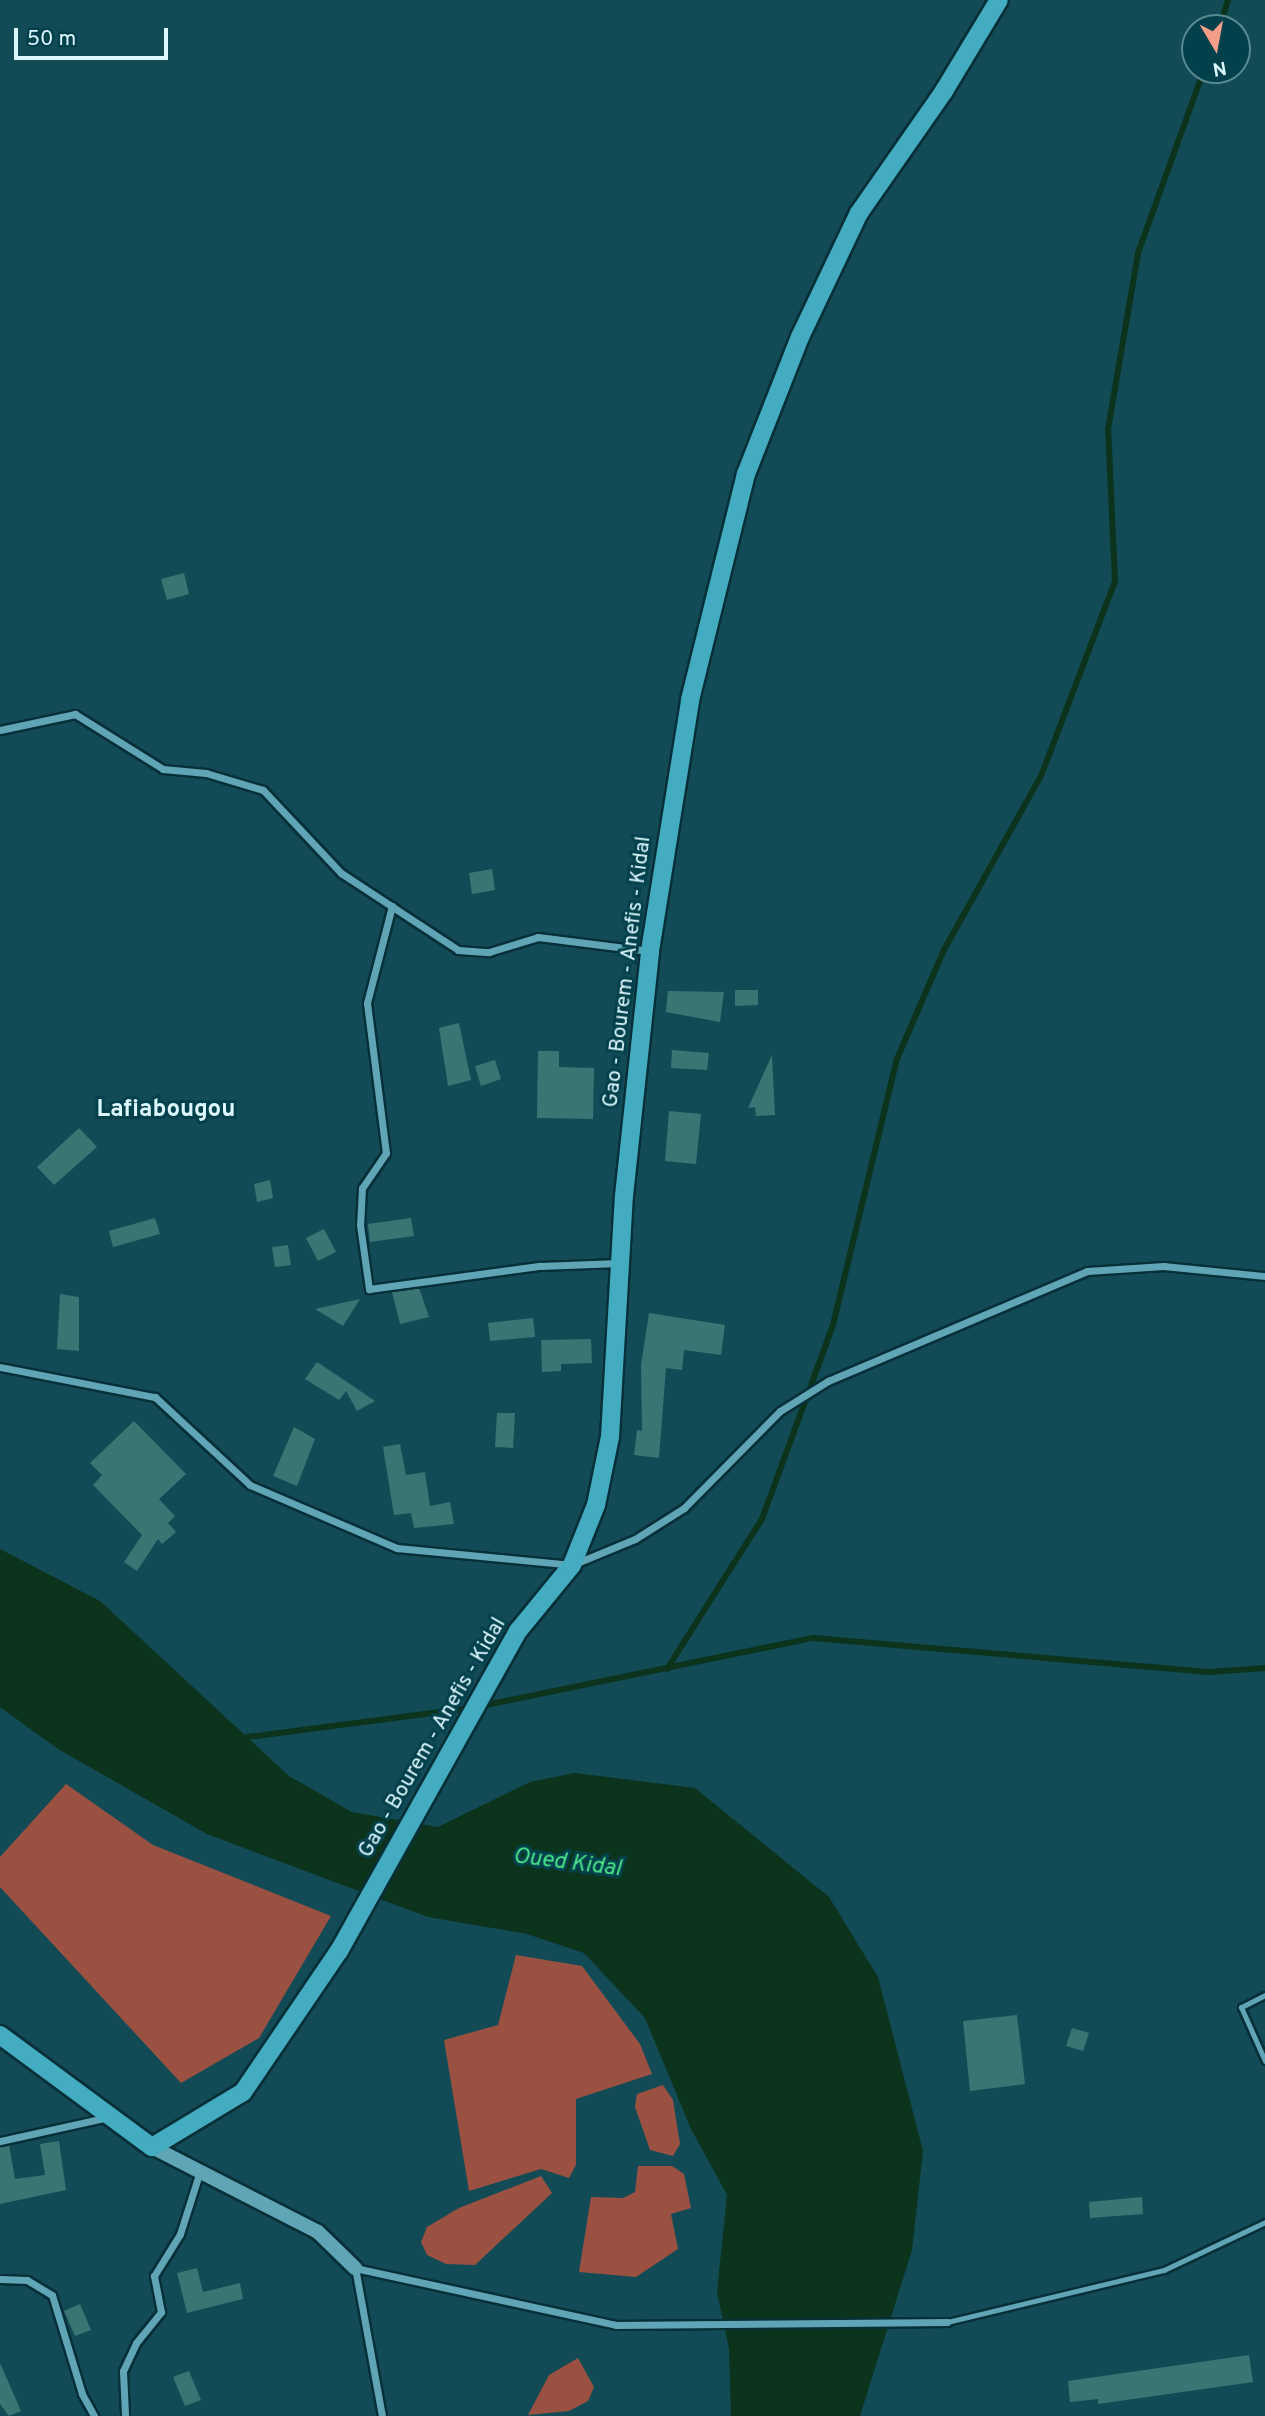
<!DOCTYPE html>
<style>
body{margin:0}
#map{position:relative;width:1265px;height:2416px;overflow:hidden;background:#124b56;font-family:Overpass,sans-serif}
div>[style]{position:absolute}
.green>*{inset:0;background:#9a5142}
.water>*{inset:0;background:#0c331b}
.stream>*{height:6px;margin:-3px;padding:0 3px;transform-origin:3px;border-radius:3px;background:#0c331b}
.building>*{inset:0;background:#3a7573}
.roads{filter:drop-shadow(2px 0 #072f37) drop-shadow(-2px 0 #072f37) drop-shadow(0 2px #072f37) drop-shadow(0 -2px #072f37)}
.lane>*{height:5px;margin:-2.5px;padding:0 2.5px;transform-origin:2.5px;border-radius:2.5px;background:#5fa5b5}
.street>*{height:7px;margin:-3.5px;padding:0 3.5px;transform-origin:3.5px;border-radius:3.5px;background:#5fa5b5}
.secondary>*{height:14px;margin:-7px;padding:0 7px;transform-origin:7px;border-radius:7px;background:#5fa5b5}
.primary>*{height:18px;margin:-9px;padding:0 9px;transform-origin:9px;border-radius:9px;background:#43acc0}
span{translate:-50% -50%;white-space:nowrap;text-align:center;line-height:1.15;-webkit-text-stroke:6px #02414b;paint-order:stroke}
.street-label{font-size:21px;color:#dcf7fd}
.water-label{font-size:23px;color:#49e589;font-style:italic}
.quarter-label{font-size:24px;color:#dcf7fd;font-weight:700}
.north{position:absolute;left:1181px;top:14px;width:70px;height:70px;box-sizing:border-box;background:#02414b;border:2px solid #598a92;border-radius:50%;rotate:170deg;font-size:19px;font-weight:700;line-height:28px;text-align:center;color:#dcf7fd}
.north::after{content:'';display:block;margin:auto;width:24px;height:32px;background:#f49e8a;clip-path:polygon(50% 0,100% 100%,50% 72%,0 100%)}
.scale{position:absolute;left:14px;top:28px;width:154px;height:32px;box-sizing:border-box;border:4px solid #dcf7fd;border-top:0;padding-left:9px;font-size:21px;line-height:24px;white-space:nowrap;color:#dcf7fd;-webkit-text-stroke:5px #02414b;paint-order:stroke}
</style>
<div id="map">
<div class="green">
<i style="clip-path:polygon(66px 1784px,153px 1845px,331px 1916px,259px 2038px,181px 2083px,0 1887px,0 1857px)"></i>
<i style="clip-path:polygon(516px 1955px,582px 1966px,640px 2044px,652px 2074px,576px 2099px,576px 2165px,569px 2178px,541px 2169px,469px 2191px,444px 2040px,498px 2025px)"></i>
<i style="clip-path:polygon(663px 2085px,673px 2100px,680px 2144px,673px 2156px,650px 2150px,635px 2107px,637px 2094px)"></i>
<i style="clip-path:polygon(638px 2166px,672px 2166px,684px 2174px,691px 2208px,671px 2214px,678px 2249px,636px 2277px,579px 2272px,591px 2197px,623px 2198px,635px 2192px)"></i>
<i style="clip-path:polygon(541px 2176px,552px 2193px,475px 2265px,446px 2264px,427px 2255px,421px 2242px,427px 2227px,459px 2208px)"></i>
<i style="clip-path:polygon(578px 2358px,594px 2387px,588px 2401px,569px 2411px,528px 2415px,549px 2375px)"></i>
</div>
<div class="water">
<i style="clip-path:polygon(0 1549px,100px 1601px,289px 1776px,352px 1812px,438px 1827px,530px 1782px,575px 1773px,695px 1788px,829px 1897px,878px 1977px,923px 2151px,912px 2250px,860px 2416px,731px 2416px,729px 2349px,717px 2292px,727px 2195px,691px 2129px,645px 2018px,584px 1953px,527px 1934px,428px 1917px,207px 1834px,58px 1749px,0 1707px)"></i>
</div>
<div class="stream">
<i style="left:1219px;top:28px;width:29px;rotate:-72deg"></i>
<i style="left:667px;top:1669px;width:178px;rotate:-57.7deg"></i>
<i style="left:762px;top:1519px;width:207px;rotate:-69.9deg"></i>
<i style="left:833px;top:1325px;width:274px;rotate:-76.5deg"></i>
<i style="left:897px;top:1059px;width:119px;rotate:-66.7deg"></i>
<i style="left:944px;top:950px;width:199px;rotate:-60.9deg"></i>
<i style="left:1041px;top:776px;width:209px;rotate:-69.2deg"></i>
<i style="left:1115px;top:581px;width:152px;rotate:-92.6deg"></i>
<i style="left:1108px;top:429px;width:179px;rotate:-80.3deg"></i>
<i style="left:1138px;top:253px;width:195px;rotate:-70.2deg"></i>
<i style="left:481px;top:1706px;width:339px;rotate:-11.6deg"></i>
<i style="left:813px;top:1638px;width:398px;rotate:4.9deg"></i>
<i style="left:1210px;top:1672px;width:55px;rotate:-4.2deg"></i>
<i style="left:248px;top:1737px;width:225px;rotate:-7.4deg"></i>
</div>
<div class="building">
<i style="clip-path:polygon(184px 573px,189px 594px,167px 600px,161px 579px)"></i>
<i style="clip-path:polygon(492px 869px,495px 890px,472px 894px,469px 873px)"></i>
<i style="clip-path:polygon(735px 990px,758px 990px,758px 1005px,735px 1006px)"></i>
<i style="clip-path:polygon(668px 991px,724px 992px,720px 1022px,666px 1012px)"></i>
<i style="clip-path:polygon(459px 1023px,471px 1080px,448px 1086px,439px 1028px)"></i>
<i style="clip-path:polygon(672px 1050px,709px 1053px,707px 1070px,671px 1068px)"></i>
<i style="clip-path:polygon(538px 1051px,559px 1051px,559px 1067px,594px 1068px,593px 1119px,537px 1118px)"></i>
<i style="clip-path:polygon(772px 1055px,775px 1115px,756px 1116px,755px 1107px,748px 1108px)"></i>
<i style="clip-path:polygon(495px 1060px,501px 1079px,481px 1086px,475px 1066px)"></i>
<i style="clip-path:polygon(669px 1111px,701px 1114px,696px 1164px,665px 1161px)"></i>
<i style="clip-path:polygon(79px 1128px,97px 1147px,54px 1185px,37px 1167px)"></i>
<i style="clip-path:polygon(270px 1180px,273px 1198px,257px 1202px,254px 1184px)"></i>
<i style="clip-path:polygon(155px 1218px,160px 1234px,113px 1247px,109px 1231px)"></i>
<i style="clip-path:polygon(411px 1218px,414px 1236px,370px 1242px,368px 1224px)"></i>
<i style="clip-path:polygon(324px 1229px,336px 1252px,318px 1261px,306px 1238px)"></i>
<i style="clip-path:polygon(288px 1245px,291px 1265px,275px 1267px,272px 1247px)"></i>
<i style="clip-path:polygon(419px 1288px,429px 1317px,400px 1324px,392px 1292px)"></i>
<i style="clip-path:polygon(60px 1294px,79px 1297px,79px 1351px,57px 1349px)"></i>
<i style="clip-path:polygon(360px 1299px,343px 1326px,315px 1309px)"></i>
<i style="clip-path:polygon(649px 1313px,725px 1325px,721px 1355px,684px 1350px,682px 1370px,666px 1368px,659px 1458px,634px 1455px,637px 1430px,642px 1431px,641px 1365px)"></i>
<i style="clip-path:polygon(533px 1318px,535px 1337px,490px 1341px,488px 1323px)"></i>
<i style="clip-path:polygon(591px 1339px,592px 1363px,561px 1364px,561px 1371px,542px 1372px,541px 1340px)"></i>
<i style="clip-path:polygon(317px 1362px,350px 1384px,375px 1401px,357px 1411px,346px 1391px,339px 1400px,305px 1379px)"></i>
<i style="clip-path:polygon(497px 1413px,515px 1413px,513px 1448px,495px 1447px)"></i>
<i style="clip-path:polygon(134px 1421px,186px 1474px,159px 1499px,175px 1516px,168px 1523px,176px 1532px,162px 1544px,158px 1539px,137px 1571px,124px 1562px,142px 1535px,93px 1485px,102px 1475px,90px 1463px)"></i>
<i style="clip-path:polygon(294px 1427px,315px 1439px,297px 1486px,273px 1476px)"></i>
<i style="clip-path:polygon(400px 1444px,406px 1475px,425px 1472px,430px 1506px,450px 1502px,454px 1524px,414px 1528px,411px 1513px,394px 1515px,383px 1447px)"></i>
<i style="clip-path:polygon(1017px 2015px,1025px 2084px,970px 2091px,963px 2021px)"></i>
<i style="clip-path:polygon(1072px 2028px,1089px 2033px,1083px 2051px,1066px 2046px)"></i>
<i style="clip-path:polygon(59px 2141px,66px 2190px,0 2204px,0 2147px,9px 2145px,15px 2179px,45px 2175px,40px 2144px)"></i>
<i style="clip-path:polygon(1142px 2197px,1143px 2214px,1090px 2218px,1089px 2202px)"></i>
<i style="clip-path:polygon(197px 2268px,203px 2292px,240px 2283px,243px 2299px,187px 2313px,177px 2273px)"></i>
<i style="clip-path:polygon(80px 2304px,91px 2330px,75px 2336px,64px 2311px)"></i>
<i style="clip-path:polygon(1249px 2355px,1253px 2382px,1098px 2404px,1098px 2399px,1070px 2402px,1068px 2381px)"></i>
<i style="clip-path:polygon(0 2363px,21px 2411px,9px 2416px,0 2404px)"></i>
<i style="clip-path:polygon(189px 2371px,201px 2400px,185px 2406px,173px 2377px)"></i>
</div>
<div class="roads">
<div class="lane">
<i style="left:1265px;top:1995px;width:27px;rotate:153deg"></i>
<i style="left:1241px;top:2007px;width:59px;rotate:66deg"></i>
<i style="left:947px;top:2322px;width:223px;rotate:-13.5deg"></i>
<i style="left:1164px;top:2270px;width:112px;rotate:-25.4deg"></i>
</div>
<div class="street">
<i style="left:0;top:730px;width:77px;rotate:-12deg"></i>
<i style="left:75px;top:714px;width:104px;rotate:32deg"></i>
<i style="left:163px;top:769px;width:43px;rotate:5.3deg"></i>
<i style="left:206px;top:773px;width:59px;rotate:16.6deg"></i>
<i style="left:263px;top:790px;width:114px;rotate:46.8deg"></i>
<i style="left:341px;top:873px;width:140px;rotate:33.3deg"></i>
<i style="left:458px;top:950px;width:31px;rotate:4deg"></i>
<i style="left:489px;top:952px;width:51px;rotate:-17deg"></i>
<i style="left:538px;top:937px;width:112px;rotate:7.2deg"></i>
<i style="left:392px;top:906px;width:100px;rotate:104.5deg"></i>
<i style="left:367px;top:1003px;width:151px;rotate:82.8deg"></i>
<i style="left:386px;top:1153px;width:42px;rotate:124.4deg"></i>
<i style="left:362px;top:1188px;width:37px;rotate:93deg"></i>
<i style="left:360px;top:1225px;width:65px;rotate:82deg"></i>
<i style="left:369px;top:1289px;width:173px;rotate:-7.7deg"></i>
<i style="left:540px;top:1266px;width:79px;rotate:-2.2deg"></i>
<i style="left:0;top:1367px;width:158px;rotate:11deg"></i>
<i style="left:155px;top:1397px;width:129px;rotate:42.8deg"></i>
<i style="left:250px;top:1485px;width:160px;rotate:23.2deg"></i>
<i style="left:397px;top:1548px;width:176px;rotate:5.5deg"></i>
<i style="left:572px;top:1565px;width:68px;rotate:-22.4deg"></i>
<i style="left:635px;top:1539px;width:58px;rotate:-32.3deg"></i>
<i style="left:684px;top:1508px;width:136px;rotate:-45.3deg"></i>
<i style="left:780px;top:1411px;width:57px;rotate:-32deg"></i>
<i style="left:828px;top:1381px;width:281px;rotate:-23deg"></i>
<i style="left:1087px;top:1271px;width:77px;rotate:-3.7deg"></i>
<i style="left:1164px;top:1266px;width:101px;rotate:5.7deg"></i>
<i style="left:0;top:2141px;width:112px;rotate:-12.4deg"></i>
<i style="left:0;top:2279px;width:27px;rotate:2deg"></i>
<i style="left:27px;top:2280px;width:29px;rotate:31deg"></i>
<i style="left:52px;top:2295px;width:103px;rotate:73.1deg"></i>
<i style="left:82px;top:2394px;width:25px;rotate:61deg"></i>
<i style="left:125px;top:2414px;width:43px;rotate:-92.7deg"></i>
<i style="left:123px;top:2371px;width:31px;rotate:-65deg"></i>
<i style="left:136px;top:2343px;width:40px;rotate:-51deg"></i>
<i style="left:161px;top:2312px;width:37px;rotate:-101deg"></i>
<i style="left:154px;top:2276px;width:49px;rotate:-58.2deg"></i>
<i style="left:180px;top:2234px;width:63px;rotate:-72.4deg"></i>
<i style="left:382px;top:2416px;width:150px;rotate:-100.3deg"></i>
<i style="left:355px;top:2268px;width:267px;rotate:12.3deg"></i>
<i style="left:616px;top:2325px;width:331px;rotate:-0.5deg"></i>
</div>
<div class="secondary">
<i style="left:152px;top:2147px;width:186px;rotate:27.1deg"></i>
<i style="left:318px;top:2232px;width:52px;rotate:44.2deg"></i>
</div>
<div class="primary">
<i style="left:0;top:2035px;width:189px;rotate:36.4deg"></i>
<i style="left:152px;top:2147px;width:106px;rotate:-31.1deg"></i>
<i style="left:243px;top:2092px;width:171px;rotate:-55.8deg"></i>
<i style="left:339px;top:1951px;width:367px;rotate:-60.8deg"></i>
<i style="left:518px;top:1631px;width:85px;rotate:-50.7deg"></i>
<i style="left:572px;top:1565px;width:65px;rotate:-68.2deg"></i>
<i style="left:596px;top:1505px;width:69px;rotate:-78.4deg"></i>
<i style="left:610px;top:1437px;width:241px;rotate:-86.7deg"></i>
<i style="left:624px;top:1196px;width:246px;rotate:-83.9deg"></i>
<i style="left:650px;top:951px;width:254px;rotate:-80.9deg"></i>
<i style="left:690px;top:700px;width:233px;rotate:-76.1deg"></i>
<i style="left:746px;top:474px;width:147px;rotate:-68.5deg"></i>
<i style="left:800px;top:337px;width:137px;rotate:-64.6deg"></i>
<i style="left:859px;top:213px;width:149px;rotate:-55.1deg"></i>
<i style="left:944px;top:91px;width:106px;rotate:-58.9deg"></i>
</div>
</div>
<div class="street-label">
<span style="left:628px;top:972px;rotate:-83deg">Gao - Bourem - Anefis - Kidal</span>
<span style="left:433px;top:1738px;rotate:-60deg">Gao - Bourem - Anefis - Kidal</span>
</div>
<div class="water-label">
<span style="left:567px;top:1864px;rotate:7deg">Oued Kidal</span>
</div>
<div class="quarter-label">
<span style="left:166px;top:1111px">Lafiabougou</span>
</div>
<div class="north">N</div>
<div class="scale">50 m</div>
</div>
